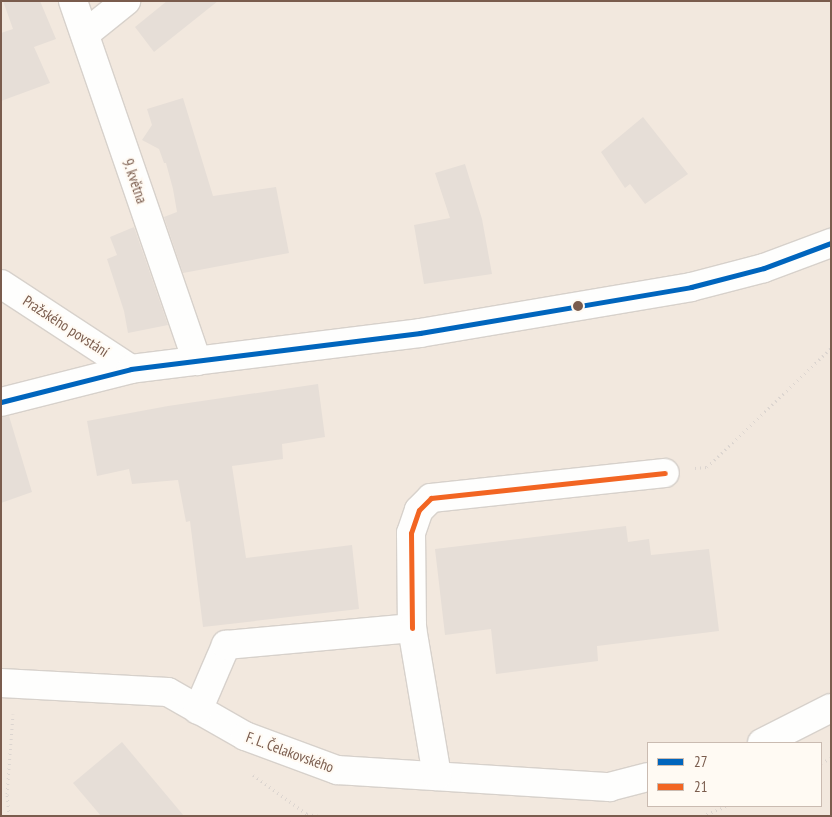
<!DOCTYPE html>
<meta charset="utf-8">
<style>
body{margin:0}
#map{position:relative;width:832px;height:817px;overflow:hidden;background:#f9f5f0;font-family:"PT Sans Narrow",sans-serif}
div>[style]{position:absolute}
.residential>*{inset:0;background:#f2e8de}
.building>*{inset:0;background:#e6ded7}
.path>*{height:3px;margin-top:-1.5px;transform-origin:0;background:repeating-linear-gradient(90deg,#dcd5d0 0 1px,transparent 0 5px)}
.roads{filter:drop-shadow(1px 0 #d7d1cb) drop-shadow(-1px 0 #d7d1cb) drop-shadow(0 1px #d7d1cb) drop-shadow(0 -1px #d7d1cb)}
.minor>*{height:28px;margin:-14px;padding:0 14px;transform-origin:14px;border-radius:14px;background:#fefefd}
.bus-1>*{height:5px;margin:-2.5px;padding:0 2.5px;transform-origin:2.5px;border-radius:2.5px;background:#0065bd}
.bus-2>*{height:5px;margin:-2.5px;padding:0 2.5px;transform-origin:2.5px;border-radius:2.5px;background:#f26522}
.dots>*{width:14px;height:14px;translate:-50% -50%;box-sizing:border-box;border:2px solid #fffaf3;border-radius:50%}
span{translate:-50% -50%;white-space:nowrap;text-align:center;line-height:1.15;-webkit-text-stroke:4px #fffaf3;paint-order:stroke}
.street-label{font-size:15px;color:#7a5c4d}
.frame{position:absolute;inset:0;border:2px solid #7a5c4d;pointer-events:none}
.legend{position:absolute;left:647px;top:742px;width:175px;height:65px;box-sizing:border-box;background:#fffaf3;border:1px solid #cabbb1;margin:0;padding:6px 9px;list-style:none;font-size:15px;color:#7a5c4d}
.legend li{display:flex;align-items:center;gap:10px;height:25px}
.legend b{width:25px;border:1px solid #cabbb1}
</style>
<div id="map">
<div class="residential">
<i style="clip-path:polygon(evenodd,1px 1px,831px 1px,831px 816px,1px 816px,1px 1px,648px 743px,821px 743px,821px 806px,648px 806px,648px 743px)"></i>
</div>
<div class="building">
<i style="clip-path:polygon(3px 1px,40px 1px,56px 39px,34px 47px,50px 83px,1px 101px,1px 33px,13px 29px)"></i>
<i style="clip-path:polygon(167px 1px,218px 1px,154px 52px,135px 27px)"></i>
<i style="clip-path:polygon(183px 98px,213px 196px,276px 187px,289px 253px,183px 273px,164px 217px,177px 212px,173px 189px,166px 163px,164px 163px,159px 149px,142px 140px,152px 125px,147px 109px)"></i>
<i style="clip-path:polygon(643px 117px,688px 174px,645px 204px,630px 184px,625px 188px,601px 152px)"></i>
<i style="clip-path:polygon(465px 164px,482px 219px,492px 274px,424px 284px,414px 225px,450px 218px,435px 173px)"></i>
<i style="clip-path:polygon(134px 227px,168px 325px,128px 333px,124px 311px,107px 259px,117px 255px,110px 237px)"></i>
<i style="clip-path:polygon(318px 384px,325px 437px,282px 444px,283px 459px,232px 466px,246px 558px,352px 545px,359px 609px,203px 627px,190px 521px,186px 522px,178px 480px,132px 484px,129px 469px,97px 476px,87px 421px,168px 406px)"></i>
<i style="clip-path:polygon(9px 416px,32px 492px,1px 503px,1px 417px)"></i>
<i style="clip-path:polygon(626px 526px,628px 542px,649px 539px,651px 555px,709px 549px,719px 631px,597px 646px,598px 661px,496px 674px,491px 629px,445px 635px,435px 549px)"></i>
<i style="clip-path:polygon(122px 742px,184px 816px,101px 816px,73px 783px)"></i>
</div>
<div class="path">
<i style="left:695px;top:468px;width:12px;rotate:-5deg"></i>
<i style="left:707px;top:467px;width:172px;rotate:-43.8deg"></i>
<i style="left:821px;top:763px;width:11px;rotate:-27deg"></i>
<i style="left:253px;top:775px;width:67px;rotate:35.8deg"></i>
<i style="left:307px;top:814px;width:12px;rotate:9deg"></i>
<i style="left:9px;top:816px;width:22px;rotate:-95deg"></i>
<i style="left:7px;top:794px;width:80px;rotate:-85.7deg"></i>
<i style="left:702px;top:816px;width:27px;rotate:-22deg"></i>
</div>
<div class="roads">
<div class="minor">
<i style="left:73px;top:1px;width:381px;rotate:71deg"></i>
<i style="left:85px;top:34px;width:53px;rotate:-38.8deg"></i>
<i style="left:1px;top:284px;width:155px;rotate:33.2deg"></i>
<i style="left:1px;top:402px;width:134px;rotate:-14.2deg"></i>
<i style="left:131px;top:369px;width:291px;rotate:-7.1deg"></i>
<i style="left:420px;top:333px;width:275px;rotate:-9.6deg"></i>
<i style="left:691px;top:287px;width:75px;rotate:-14.6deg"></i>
<i style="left:764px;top:268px;width:72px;rotate:-20.5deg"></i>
<i style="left:412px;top:628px;width:95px;rotate:-90.6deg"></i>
<i style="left:411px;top:533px;width:24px;rotate:-71deg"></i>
<i style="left:419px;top:510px;width:17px;rotate:-45deg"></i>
<i style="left:431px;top:498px;width:235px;rotate:-6.1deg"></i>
<i style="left:1px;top:683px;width:167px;rotate:3.1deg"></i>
<i style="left:168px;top:692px;width:89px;rotate:29.7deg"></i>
<i style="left:245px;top:736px;width:98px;rotate:20.3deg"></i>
<i style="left:337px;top:770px;width:273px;rotate:3.6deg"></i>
<i style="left:609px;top:787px;width:40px;rotate:-14.4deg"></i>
<i style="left:198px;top:710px;width:71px;rotate:-66.7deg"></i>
<i style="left:226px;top:645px;width:187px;rotate:-5.2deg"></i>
<i style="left:412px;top:628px;width:150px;rotate:80.4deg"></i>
<i style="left:762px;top:743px;width:77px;rotate:-26.9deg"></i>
</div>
</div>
<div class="bus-1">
<i style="left:1px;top:402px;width:134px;rotate:-14.2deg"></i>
<i style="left:131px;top:369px;width:291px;rotate:-7.1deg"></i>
<i style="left:420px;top:333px;width:275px;rotate:-9.6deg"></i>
<i style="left:691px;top:287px;width:75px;rotate:-14.6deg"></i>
<i style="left:764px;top:268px;width:72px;rotate:-20.5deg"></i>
</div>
<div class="bus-2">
<i style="left:412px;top:628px;width:95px;rotate:-90.6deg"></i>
<i style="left:411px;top:533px;width:24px;rotate:-71deg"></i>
<i style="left:419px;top:510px;width:17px;rotate:-45deg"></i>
<i style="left:431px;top:498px;width:235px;rotate:-6.1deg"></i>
</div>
<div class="dots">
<i style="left:578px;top:306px;background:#7a5c4d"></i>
</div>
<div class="street-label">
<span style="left:135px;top:181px;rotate:71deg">9. května</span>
<span style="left:66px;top:326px;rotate:33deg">Pražského povstání</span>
<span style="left:290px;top:752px;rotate:20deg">F. L. Čelakovského</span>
</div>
<div class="frame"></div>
<ul class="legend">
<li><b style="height:6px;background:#0065bd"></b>27</li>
<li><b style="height:6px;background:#f26522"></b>21</li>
</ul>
</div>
